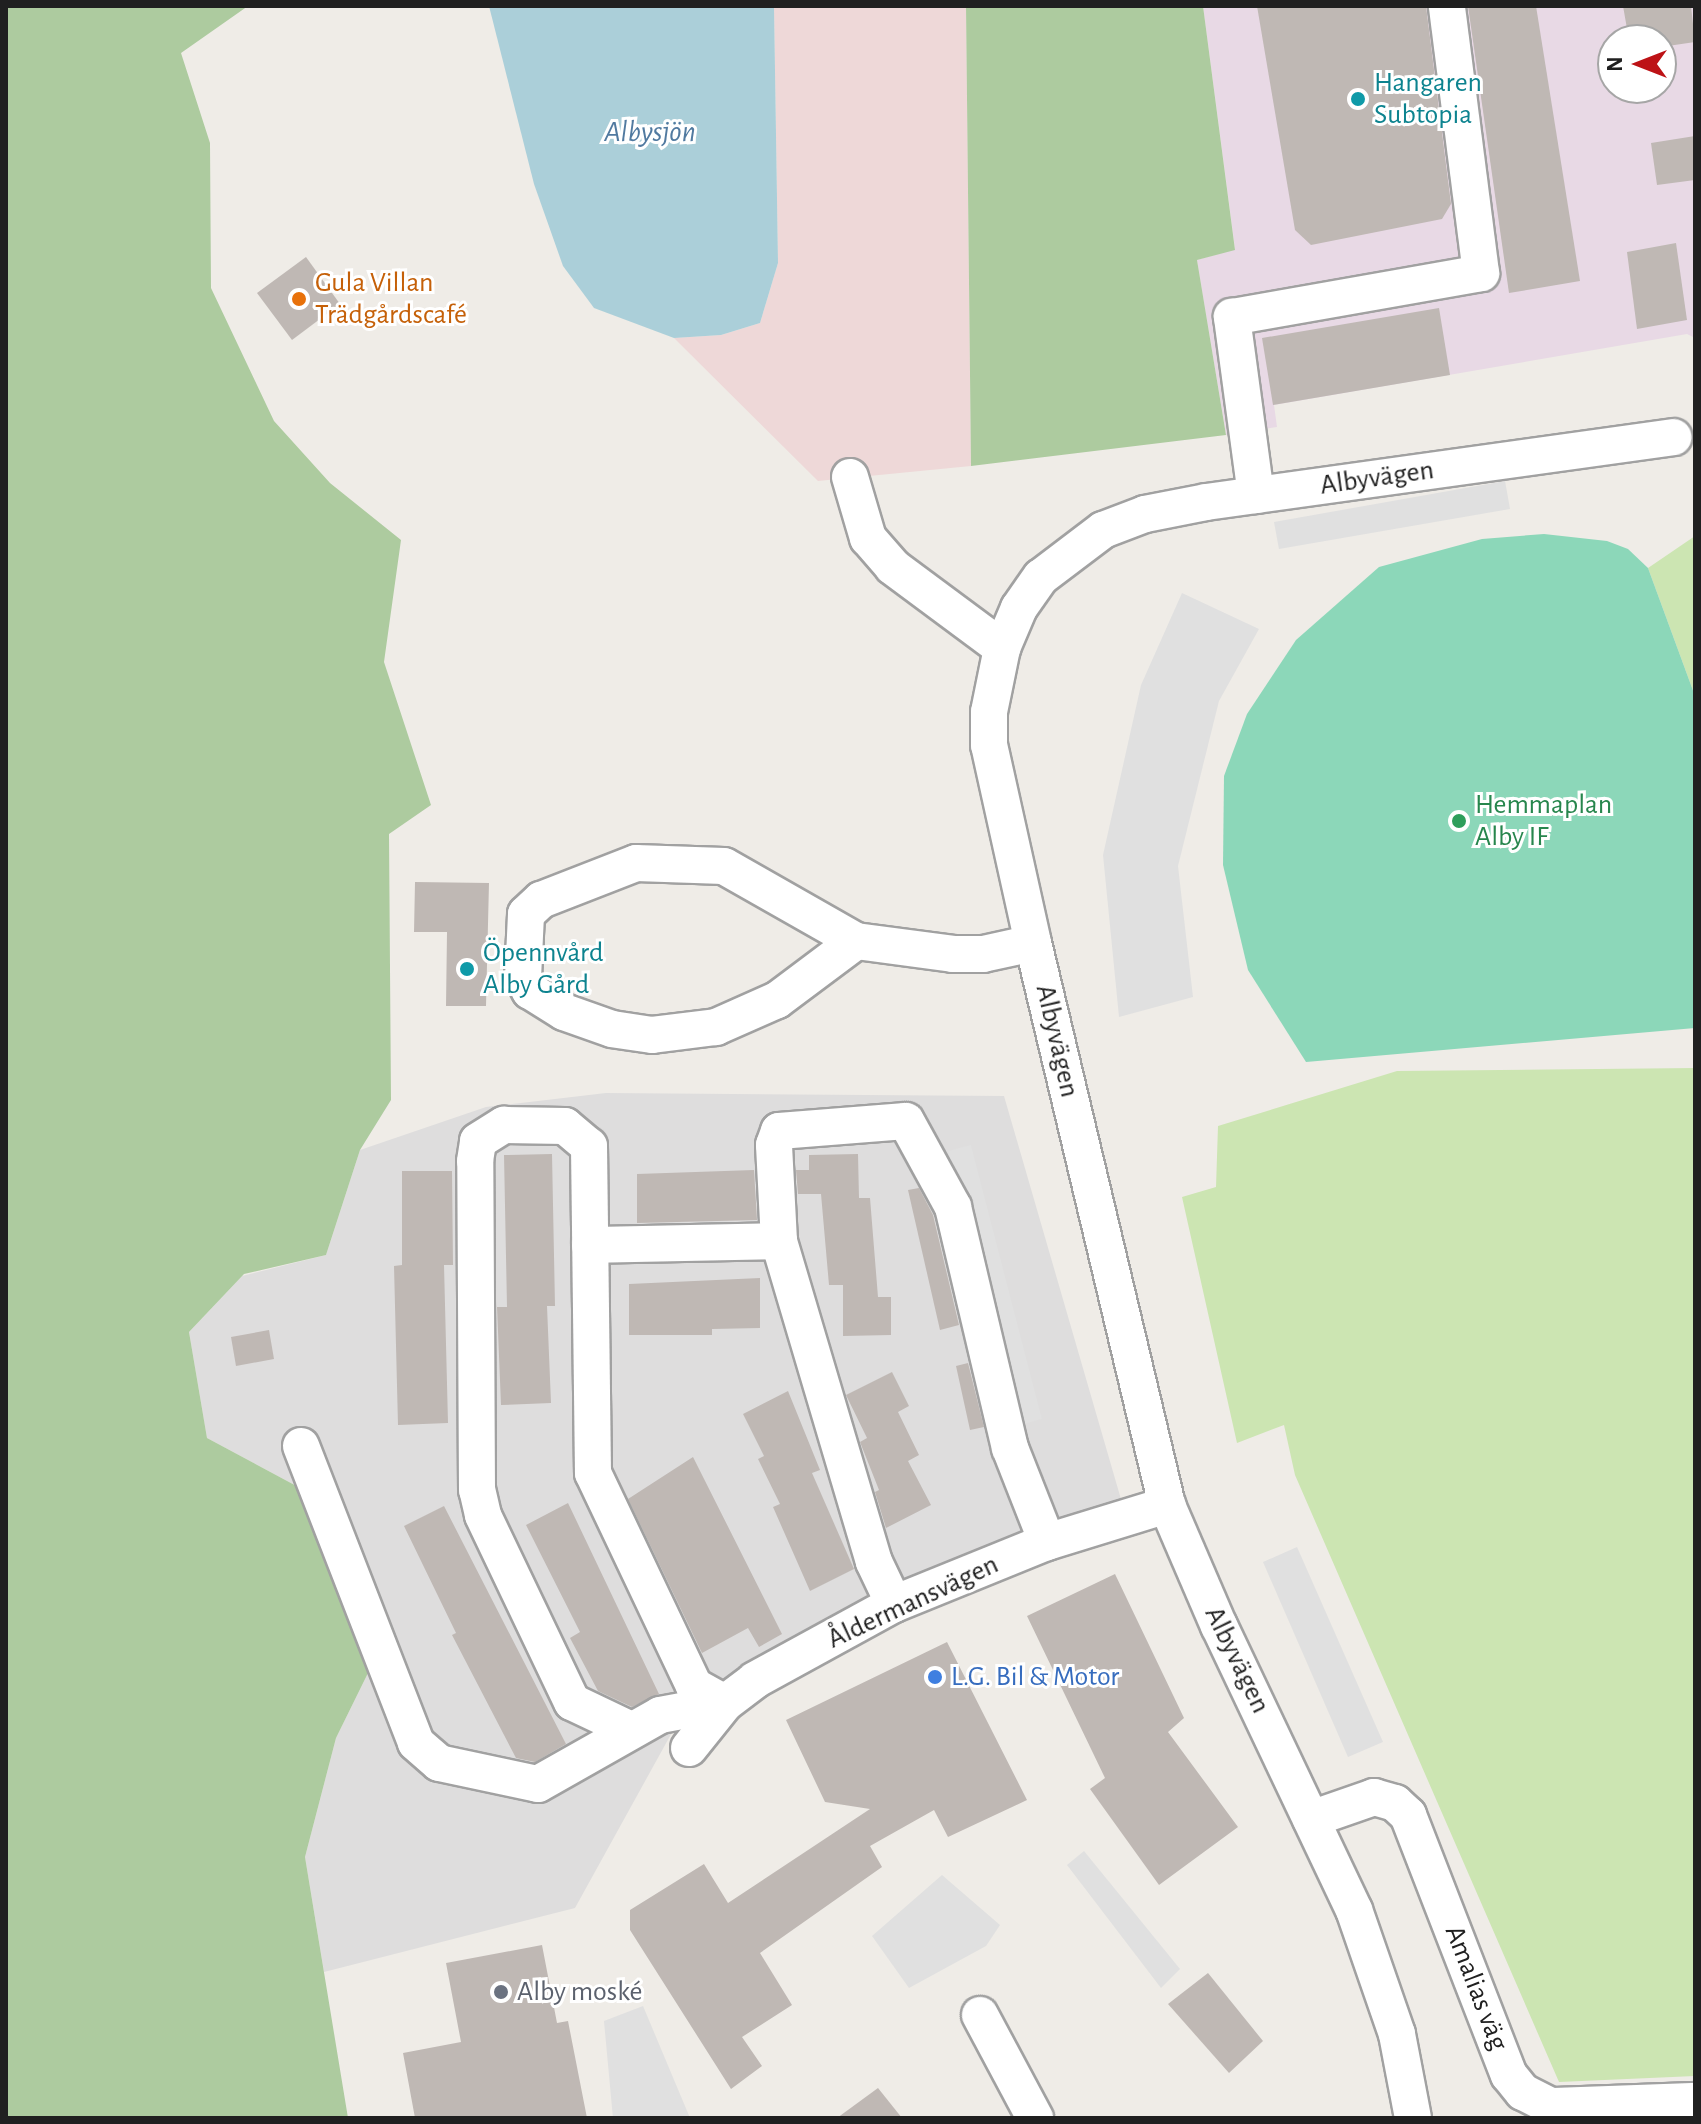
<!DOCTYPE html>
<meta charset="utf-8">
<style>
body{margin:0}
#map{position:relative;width:1701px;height:2124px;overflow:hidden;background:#efece7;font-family:"Alegreya Sans",sans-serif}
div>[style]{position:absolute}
.residential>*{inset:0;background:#dedddd}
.commercial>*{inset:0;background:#eed8d8}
.industrial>*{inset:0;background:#e8d9e5}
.grass>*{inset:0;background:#cce5b2}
.forest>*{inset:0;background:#adcb9f}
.pitch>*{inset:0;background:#8cd7b9}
.parking>*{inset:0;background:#e0e0e0}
.water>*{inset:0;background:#abcfd9}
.building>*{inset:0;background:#bfb8b4}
.roads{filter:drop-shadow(2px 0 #a1a1a1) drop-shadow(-2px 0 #a1a1a1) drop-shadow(0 2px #a1a1a1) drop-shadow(0 -2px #a1a1a1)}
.minor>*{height:36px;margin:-18px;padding:0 18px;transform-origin:18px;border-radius:18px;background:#fff}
.dots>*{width:22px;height:22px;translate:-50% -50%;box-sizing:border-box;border:4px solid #fff;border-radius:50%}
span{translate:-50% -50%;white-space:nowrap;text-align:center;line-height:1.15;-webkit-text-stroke:6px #fff;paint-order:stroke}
.culture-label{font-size:28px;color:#0d838f}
.left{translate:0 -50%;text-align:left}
.food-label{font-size:28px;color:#c56008}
.street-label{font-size:28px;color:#202020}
.leisure-label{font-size:28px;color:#27864d}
.shop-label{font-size:28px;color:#366cbe}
.worship-label{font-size:28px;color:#5b616d}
.water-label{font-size:30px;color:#517aa0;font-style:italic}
.frame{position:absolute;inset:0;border:8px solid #202020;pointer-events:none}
.north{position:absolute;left:1597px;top:24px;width:80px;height:80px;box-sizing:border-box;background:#fff;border:2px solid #a6a6a6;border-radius:50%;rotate:270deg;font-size:22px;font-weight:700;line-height:32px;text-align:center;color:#202020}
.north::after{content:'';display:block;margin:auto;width:28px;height:36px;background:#bd1216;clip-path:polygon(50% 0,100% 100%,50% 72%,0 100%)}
</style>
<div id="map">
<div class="residential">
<i style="clip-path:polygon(606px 1093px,1004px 1096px,1125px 1513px,945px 1564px,691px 1698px,575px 1908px,324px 1972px,305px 1857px,336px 1738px,368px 1673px,302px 1489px,207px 1438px,189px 1332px,242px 1276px,326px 1255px,360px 1150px,486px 1107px)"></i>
</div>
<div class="commercial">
<i style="clip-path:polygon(774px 6px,966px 6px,971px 466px,818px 481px,674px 338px,721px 335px,760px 323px,778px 263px)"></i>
</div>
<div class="industrial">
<i style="clip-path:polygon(evenodd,1203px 6px,1695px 6px,1695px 338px,1687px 334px,1274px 405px,1277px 427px,1226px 435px,1197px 260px,1235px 249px,1203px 6px,1613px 40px,1661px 40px,1661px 88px,1613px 88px,1613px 40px)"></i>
</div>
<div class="grass">
<i style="clip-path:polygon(1695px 536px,1695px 696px,1648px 568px)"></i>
<i style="clip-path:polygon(1695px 1068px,1695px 2076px,1559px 2082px,1295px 1475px,1284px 1425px,1237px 1443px,1182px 1197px,1216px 1187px,1218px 1126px,1397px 1071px)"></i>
</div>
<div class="forest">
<i style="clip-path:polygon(6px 6px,248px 6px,181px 53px,210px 143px,211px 288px,274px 421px,330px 483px,401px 540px,384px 662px,431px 805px,389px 834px,391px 1100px,360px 1150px,326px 1255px,244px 1274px,189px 1332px,207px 1438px,302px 1489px,368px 1673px,336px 1738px,305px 1857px,348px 2118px,6px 2118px)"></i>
<i style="clip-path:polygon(966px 6px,1203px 6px,1235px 250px,1197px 260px,1226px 435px,971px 466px)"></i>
</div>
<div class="pitch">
<i style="clip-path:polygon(1544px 534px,1607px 541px,1628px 549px,1648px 568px,1695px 696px,1695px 1028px,1306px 1062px,1248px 970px,1223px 865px,1224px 776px,1247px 714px,1296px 640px,1379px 567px,1482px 539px)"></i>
</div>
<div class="parking">
<i style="clip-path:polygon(1505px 481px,1510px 509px,1279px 549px,1274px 522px)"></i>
<i style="clip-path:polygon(1182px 593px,1259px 629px,1219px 701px,1178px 866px,1193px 997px,1119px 1017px,1103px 855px,1141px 685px)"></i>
<i style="clip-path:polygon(971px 1145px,1042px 1419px,1019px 1425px,948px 1151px)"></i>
<i style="clip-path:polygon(1297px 1547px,1383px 1742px,1348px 1757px,1263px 1562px)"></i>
<i style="clip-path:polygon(1084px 1851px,1180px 1969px,1161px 1988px,1067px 1865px)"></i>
<i style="clip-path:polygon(942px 1875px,1000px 1925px,986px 1946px,909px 1988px,872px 1936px)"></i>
<i style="clip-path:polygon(643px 2006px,690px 2118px,613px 2118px,604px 2021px)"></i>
</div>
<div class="water">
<i style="clip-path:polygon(489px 6px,774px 6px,778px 263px,760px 323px,721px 335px,674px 338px,594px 308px,563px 266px,534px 184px)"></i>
</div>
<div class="building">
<i style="clip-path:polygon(1257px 6px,1426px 6px,1451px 204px,1442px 219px,1311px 245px,1295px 230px)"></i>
<i style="clip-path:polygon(1468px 6px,1536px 6px,1580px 281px,1509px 293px)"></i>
<i style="clip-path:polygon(1623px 6px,1691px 6px,1695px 42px,1661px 47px,1661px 40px,1629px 40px)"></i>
<i style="clip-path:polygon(1695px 136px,1695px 180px,1657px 185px,1651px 143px)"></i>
<i style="clip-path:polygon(1676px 243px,1687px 320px,1637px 329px,1627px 252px)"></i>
<i style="clip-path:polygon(306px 257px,340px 304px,292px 340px,257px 293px)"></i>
<i style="clip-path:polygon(1439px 308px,1450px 375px,1273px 405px,1262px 338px)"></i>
<i style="clip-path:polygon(415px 882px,489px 883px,486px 1006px,446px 1006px,447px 932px,414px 932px)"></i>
<i style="clip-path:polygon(552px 1154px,555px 1306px,547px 1306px,551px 1403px,501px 1405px,497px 1307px,507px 1307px,504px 1155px)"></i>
<i style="clip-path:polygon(858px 1154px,859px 1198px,870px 1198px,878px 1297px,891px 1297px,891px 1335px,843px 1336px,843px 1285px,829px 1285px,821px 1194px,798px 1194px,796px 1170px,809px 1170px,809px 1155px)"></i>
<i style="clip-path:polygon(754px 1170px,757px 1220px,637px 1223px,637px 1174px)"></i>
<i style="clip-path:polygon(402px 1171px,452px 1171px,453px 1265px,444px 1265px,448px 1423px,398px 1425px,394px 1266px,402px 1265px)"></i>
<i style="clip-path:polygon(919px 1188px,933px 1215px,959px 1325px,940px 1330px,908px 1190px)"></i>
<i style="clip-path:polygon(760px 1278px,760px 1328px,712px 1329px,712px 1335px,629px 1335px,629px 1284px)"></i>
<i style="clip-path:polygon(269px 1330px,274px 1359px,236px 1366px,231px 1337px)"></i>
<i style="clip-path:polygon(968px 1363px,984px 1427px,970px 1430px,956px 1366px)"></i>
<i style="clip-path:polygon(892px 1372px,909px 1406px,898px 1412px,919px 1455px,908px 1461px,931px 1505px,886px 1528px,875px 1492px,879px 1490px,860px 1442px,867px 1438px,846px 1395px)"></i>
<i style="clip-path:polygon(788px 1391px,820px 1470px,812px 1473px,854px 1569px,810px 1591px,773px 1507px,780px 1504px,758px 1459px,764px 1456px,743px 1414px)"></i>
<i style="clip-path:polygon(693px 1457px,782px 1634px,759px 1647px,748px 1628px,702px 1653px,628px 1499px)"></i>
<i style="clip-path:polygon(568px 1503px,659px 1694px,632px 1707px,598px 1691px,570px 1638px,580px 1632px,526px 1525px)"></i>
<i style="clip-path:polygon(444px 1506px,566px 1744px,535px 1762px,516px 1758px,452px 1635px,456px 1633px,404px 1526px)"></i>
<i style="clip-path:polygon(1115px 1574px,1184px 1718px,1168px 1732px,1238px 1827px,1159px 1885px,1090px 1789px,1105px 1778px,1027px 1616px)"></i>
<i style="clip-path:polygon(947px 1642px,1027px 1800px,948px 1837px,934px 1810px,870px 1846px,882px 1867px,760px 1953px,792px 2005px,742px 2037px,762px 2066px,731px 2089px,630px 1930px,630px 1910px,704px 1864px,728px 1903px,870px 1809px,825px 1802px,786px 1720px)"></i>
<i style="clip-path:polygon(542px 1945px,557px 2023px,568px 2021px,587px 2118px,415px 2118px,403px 2053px,461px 2042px,446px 1963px)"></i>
<i style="clip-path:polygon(1208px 1973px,1263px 2041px,1229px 2073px,1168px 2004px)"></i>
<i style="clip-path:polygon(878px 2088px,902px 2118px,837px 2118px)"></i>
</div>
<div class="roads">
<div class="minor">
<i style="left:850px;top:477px;width:64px;rotate:73.6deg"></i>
<i style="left:868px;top:538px;width:38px;rotate:49deg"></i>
<i style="left:893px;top:567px;width:136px;rotate:36.6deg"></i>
<i style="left:1256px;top:495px;width:180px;rotate:-97.7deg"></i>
<i style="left:1232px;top:317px;width:253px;rotate:-10deg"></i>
<i style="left:1481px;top:273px;width:269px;rotate:-97.3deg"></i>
<i style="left:856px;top:941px;width:99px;rotate:143.2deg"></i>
<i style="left:777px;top:1000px;width:67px;rotate:156.1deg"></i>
<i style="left:716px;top:1027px;width:64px;rotate:172.9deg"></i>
<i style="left:652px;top:1035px;width:40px;rotate:-171.5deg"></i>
<i style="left:612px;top:1029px;width:51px;rotate:-160.5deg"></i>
<i style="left:564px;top:1012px;width:40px;rotate:-148deg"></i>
<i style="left:530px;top:991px;width:15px;rotate:-118deg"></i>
<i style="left:523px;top:978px;width:64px;rotate:-87.3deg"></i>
<i style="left:526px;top:914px;width:21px;rotate:-43deg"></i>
<i style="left:541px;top:900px;width:102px;rotate:-21.3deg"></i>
<i style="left:636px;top:863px;width:88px;rotate:2deg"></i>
<i style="left:724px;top:866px;width:152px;rotate:29.6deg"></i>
<i style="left:856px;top:941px;width:98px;rotate:7.6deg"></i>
<i style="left:953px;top:954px;width:30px"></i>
<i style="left:983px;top:954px;width:51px;rotate:-12.4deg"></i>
<i style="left:590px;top:1245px;width:189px;rotate:-1.2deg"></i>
<i style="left:301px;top:1446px;width:318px;rotate:68.8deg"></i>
<i style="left:416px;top:1743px;width:30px;rotate:41deg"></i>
<i style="left:439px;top:1763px;width:101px;rotate:12deg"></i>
<i style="left:538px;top:1784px;width:140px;rotate:-29.5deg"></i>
<i style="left:660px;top:1715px;width:66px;rotate:-10.5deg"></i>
<i style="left:894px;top:1604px;width:47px;rotate:-115.5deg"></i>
<i style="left:874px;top:1562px;width:335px;rotate:-106.5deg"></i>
<i style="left:779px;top:1241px;width:96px;rotate:-93deg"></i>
<i style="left:774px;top:1145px;width:15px;rotate:-70deg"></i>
<i style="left:779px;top:1131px;width:127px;rotate:-4.5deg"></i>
<i style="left:906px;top:1121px;width:98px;rotate:61.3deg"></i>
<i style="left:953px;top:1207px;width:248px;rotate:76.7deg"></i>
<i style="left:1010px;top:1448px;width:101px;rotate:68.5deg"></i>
<i style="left:631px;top:1730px;width:65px;rotate:-154.6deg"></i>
<i style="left:572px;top:1702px;width:207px;rotate:-115.5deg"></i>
<i style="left:483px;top:1515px;width:26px;rotate:-103deg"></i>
<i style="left:477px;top:1490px;width:329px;rotate:-90.3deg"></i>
<i style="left:475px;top:1161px;width:20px;rotate:-81deg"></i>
<i style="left:478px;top:1141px;width:31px;rotate:-32deg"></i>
<i style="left:504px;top:1125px;width:61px;rotate:0.9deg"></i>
<i style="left:565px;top:1126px;width:31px;rotate:40deg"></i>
<i style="left:589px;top:1146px;width:327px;rotate:89.3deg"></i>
<i style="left:593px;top:1473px;width:236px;rotate:64.6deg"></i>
<i style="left:694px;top:1686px;width:35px;rotate:29deg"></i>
<i style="left:689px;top:1748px;width:58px;rotate:-51.3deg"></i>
<i style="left:725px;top:1703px;width:38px;rotate:-37deg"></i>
<i style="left:755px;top:1680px;width:158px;rotate:-28.7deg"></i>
<i style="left:894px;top:1604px;width:165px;rotate:-22.1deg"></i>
<i style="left:1047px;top:1542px;width:126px;rotate:-17.1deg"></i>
<i style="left:1311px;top:1819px;width:67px;rotate:-19.2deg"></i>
<i style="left:1374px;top:1797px;width:22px;rotate:16deg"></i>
<i style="left:1395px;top:1803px;width:18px;rotate:43deg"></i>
<i style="left:1408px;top:1815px;width:279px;rotate:68.8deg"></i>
<i style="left:1509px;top:2075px;width:22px;rotate:51deg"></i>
<i style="left:1523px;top:2092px;width:31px;rotate:27deg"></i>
<i style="left:1551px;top:2106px;width:144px;rotate:-2deg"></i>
<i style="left:980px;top:2015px;width:117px;rotate:61.9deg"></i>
<i style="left:1413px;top:2118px;width:86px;rotate:-100.8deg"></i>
<i style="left:1397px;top:2034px;width:131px;rotate:-109.1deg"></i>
<i style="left:1354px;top:1910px;width:314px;rotate:-115.4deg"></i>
<i style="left:1219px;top:1626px;width:132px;rotate:-113.3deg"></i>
<i style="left:1167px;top:1505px;width:578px;rotate:-103.41deg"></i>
<i style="left:1033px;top:943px;width:203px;rotate:-102.5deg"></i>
<i style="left:989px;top:745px;width:33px;rotate:-90deg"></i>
<i style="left:989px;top:712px;width:65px;rotate:-78.5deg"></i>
<i style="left:1002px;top:648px;width:43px;rotate:-67deg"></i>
<i style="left:1019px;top:608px;width:38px;rotate:-55deg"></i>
<i style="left:1041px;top:577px;width:78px;rotate:-37.2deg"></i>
<i style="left:1103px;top:530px;width:45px;rotate:-20.9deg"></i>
<i style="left:1145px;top:514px;width:62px;rotate:-11.1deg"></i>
<i style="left:1206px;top:502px;width:472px;rotate:-7.9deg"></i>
</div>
</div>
<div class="dots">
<i style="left:1358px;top:99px;background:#0f9aa8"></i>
<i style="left:299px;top:299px;background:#e8710a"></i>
<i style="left:1459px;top:821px;background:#2e9e5b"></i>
<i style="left:467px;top:969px;background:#0f9aa8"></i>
<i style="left:935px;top:1677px;background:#3f7fe0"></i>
<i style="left:501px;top:1992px;background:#6b7280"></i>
</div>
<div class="culture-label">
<span class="left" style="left:1374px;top:99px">Hangaren<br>Subtopia</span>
<span class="left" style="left:483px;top:969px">Öpennvård<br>Alby Gård</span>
</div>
<div class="food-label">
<span class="left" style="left:315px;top:299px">Gula Villan<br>Trädgårdscafé</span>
</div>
<div class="street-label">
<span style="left:1377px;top:478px;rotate:-8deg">Albyvägen</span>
<span style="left:1057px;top:1041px;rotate:77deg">Albyvägen</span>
<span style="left:913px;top:1602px;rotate:-25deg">Åldermansvägen</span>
<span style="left:1237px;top:1660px;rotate:64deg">Albyvägen</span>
<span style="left:1476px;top:1988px;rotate:69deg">Amalias väg</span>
</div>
<div class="leisure-label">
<span class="left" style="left:1475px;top:821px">Hemmaplan<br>Alby IF</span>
</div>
<div class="shop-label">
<span class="left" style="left:951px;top:1677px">L.G. Bil &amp; Motor</span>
</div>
<div class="worship-label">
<span class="left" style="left:517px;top:1992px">Alby moské</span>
</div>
<div class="water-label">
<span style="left:650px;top:132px">Albysjön</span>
</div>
<div class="frame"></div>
<div class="north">N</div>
</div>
